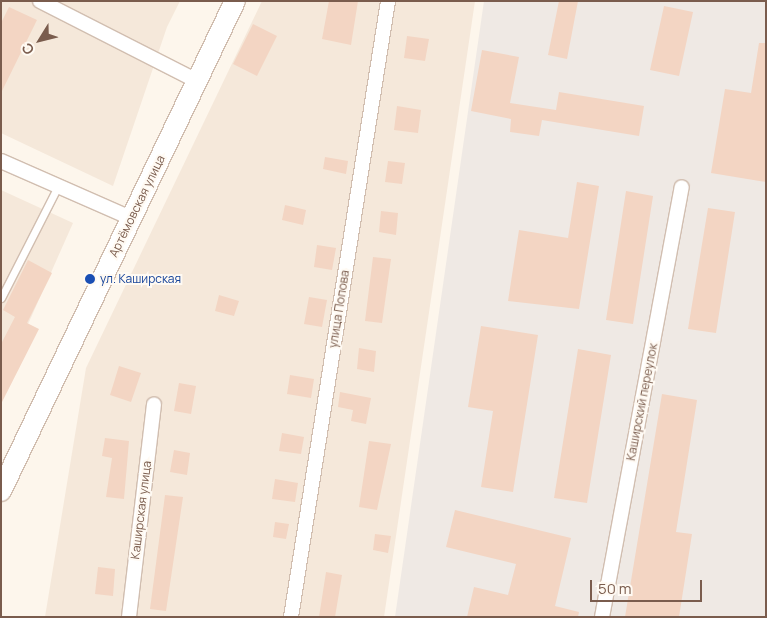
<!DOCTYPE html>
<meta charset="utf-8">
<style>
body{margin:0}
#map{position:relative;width:767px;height:618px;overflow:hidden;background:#fdf6ec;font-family:Manrope,sans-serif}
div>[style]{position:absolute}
.residential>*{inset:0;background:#f5e8da}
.industrial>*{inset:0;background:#efe9e4}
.building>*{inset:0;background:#f3d5c3}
.roads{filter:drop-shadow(1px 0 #d1beb0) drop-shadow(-1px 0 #d1beb0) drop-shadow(0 1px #d1beb0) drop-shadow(0 -1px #d1beb0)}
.lane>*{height:7px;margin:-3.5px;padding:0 3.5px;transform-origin:3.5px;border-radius:3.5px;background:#fff}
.street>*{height:14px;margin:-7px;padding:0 7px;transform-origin:7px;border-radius:7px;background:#fff}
.secondary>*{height:20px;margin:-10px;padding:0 10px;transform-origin:10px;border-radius:10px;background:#fff}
.dots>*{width:14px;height:14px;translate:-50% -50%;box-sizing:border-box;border:2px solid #fffaf3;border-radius:50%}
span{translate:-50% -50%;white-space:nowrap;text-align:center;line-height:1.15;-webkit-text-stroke:4px #fffaf3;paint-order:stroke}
.street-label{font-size:12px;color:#7a5c4d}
.transit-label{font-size:12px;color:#164399}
.left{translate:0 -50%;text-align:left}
.frame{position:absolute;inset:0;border:2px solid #7a5c4d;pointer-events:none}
.north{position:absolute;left:15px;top:15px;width:50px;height:50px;-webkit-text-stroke:4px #fffaf3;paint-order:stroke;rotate:234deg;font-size:14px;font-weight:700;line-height:20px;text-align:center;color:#7a5c4d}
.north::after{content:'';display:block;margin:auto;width:18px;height:22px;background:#7a5c4d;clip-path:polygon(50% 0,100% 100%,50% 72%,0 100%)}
.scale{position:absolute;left:590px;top:580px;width:112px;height:22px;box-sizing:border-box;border:2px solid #7a5c4d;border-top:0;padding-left:6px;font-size:15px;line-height:18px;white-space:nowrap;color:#7a5c4d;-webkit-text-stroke:4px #fffaf3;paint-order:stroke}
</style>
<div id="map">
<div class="residential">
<i style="clip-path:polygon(1px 1px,180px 1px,167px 27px,113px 186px,1px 133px)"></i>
<i style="clip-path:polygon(262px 1px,475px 1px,384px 617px,45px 617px,86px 368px)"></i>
<i style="clip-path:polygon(1px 190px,73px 223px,1px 385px)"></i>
</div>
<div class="industrial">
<i style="clip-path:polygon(484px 1px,766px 1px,766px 617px,395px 617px)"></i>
</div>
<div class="building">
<i style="clip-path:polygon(329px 1px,358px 1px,351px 45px,322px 39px)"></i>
<i style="clip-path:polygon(559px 1px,578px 1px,567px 59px,548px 55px)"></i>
<i style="clip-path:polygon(664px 6px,693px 12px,679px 76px,650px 70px)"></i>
<i style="clip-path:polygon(9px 7px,37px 20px,1px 93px,1px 23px)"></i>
<i style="clip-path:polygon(253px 24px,277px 36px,257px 76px,233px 64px)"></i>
<i style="clip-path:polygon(407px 36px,429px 39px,425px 61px,404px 58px)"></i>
<i style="clip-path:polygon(759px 43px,766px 43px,766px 182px,711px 173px,725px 89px,751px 93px)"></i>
<i style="clip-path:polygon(482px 50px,519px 57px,510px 103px,556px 110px,559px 92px,644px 106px,639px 136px,542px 120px,539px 136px,510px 132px,511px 119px,471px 111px)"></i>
<i style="clip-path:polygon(397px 106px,421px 110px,418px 133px,394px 130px)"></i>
<i style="clip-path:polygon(325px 157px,348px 161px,346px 174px,323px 169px)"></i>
<i style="clip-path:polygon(388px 161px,405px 163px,402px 184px,385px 182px)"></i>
<i style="clip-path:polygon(577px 182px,599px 186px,579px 309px,508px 301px,519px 230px,568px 238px)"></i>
<i style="clip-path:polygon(626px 191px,653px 196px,633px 324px,606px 320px)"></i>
<i style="clip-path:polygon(285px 205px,306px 210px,303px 225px,282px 220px)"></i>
<i style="clip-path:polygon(708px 208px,735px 212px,716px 333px,688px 329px)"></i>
<i style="clip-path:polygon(381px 211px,398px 213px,396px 235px,379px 232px)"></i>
<i style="clip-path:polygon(317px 245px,336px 248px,332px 270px,314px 267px)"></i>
<i style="clip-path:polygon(373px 257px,391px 259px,382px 323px,365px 321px)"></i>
<i style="clip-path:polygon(28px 260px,52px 273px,27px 323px,39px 329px,1px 404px,1px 344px,15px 317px,3px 310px)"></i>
<i style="clip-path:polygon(219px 295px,239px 301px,234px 316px,215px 311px)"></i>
<i style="clip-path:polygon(309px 297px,327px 300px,322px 327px,304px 324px)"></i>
<i style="clip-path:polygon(481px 326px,538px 335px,513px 492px,481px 487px,493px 411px,468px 407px)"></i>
<i style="clip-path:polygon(359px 348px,376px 351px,374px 372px,357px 369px)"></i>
<i style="clip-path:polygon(578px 349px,611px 355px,587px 503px,554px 498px)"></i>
<i style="clip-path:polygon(119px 366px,141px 373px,131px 402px,110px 395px)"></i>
<i style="clip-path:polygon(290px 375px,314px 379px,311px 398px,287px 394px)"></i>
<i style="clip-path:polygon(179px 383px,196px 386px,191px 414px,174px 411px)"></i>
<i style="clip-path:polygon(340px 392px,371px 398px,366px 424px,351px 421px,353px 410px,338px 407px)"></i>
<i style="clip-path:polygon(662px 394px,697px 400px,676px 532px,692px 534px,679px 617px,625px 617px)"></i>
<i style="clip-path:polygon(282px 433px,304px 437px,301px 454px,279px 451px)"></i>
<i style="clip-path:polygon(105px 438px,129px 441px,124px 499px,106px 497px,112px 458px,102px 456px)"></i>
<i style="clip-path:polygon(369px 441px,391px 444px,377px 510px,359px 507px)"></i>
<i style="clip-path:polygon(174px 450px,190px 453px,187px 475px,170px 472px)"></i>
<i style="clip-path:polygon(275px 479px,298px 483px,295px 502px,272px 499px)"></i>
<i style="clip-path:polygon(165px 495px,183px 497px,166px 611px,150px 609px)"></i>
<i style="clip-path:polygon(455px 510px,571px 538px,555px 606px,579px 612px,578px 617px,467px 617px,474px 587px,508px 595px,516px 564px,446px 547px)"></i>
<i style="clip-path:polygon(275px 522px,289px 524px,286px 539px,273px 537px)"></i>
<i style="clip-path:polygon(375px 534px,391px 536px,388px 553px,373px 550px)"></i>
<i style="clip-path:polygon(98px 567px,115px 569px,113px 596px,95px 594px)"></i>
<i style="clip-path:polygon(326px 572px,342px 575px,335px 617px,319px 617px)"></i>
</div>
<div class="roads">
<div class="lane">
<i style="left:1px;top:298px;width:126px;rotate:-63deg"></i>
</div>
<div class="street">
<i style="left:40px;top:1px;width:176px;rotate:27deg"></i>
<i style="left:1px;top:161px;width:142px;rotate:23.7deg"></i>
<i style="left:129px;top:617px;width:214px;rotate:-83.3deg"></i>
<i style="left:291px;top:617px;width:624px;rotate:-81.05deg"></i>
<i style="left:602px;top:617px;width:437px;rotate:-79.5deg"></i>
</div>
<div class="secondary">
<i style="left:1px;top:491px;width:543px;rotate:-64.47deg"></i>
</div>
</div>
<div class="dots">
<i style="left:90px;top:279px;background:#1a4fb4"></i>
</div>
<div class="street-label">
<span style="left:137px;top:206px;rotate:-64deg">Артёмовская улица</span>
<span style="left:339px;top:309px;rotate:-81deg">улица Попова</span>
<span style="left:642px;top:402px;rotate:-79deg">Каширский переулок</span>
<span style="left:141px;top:510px;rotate:-83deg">Каширская улица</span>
</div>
<div class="transit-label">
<span class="left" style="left:100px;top:279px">ул. Каширская</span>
</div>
<div class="frame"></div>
<div class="north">С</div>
<div class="scale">50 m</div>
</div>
